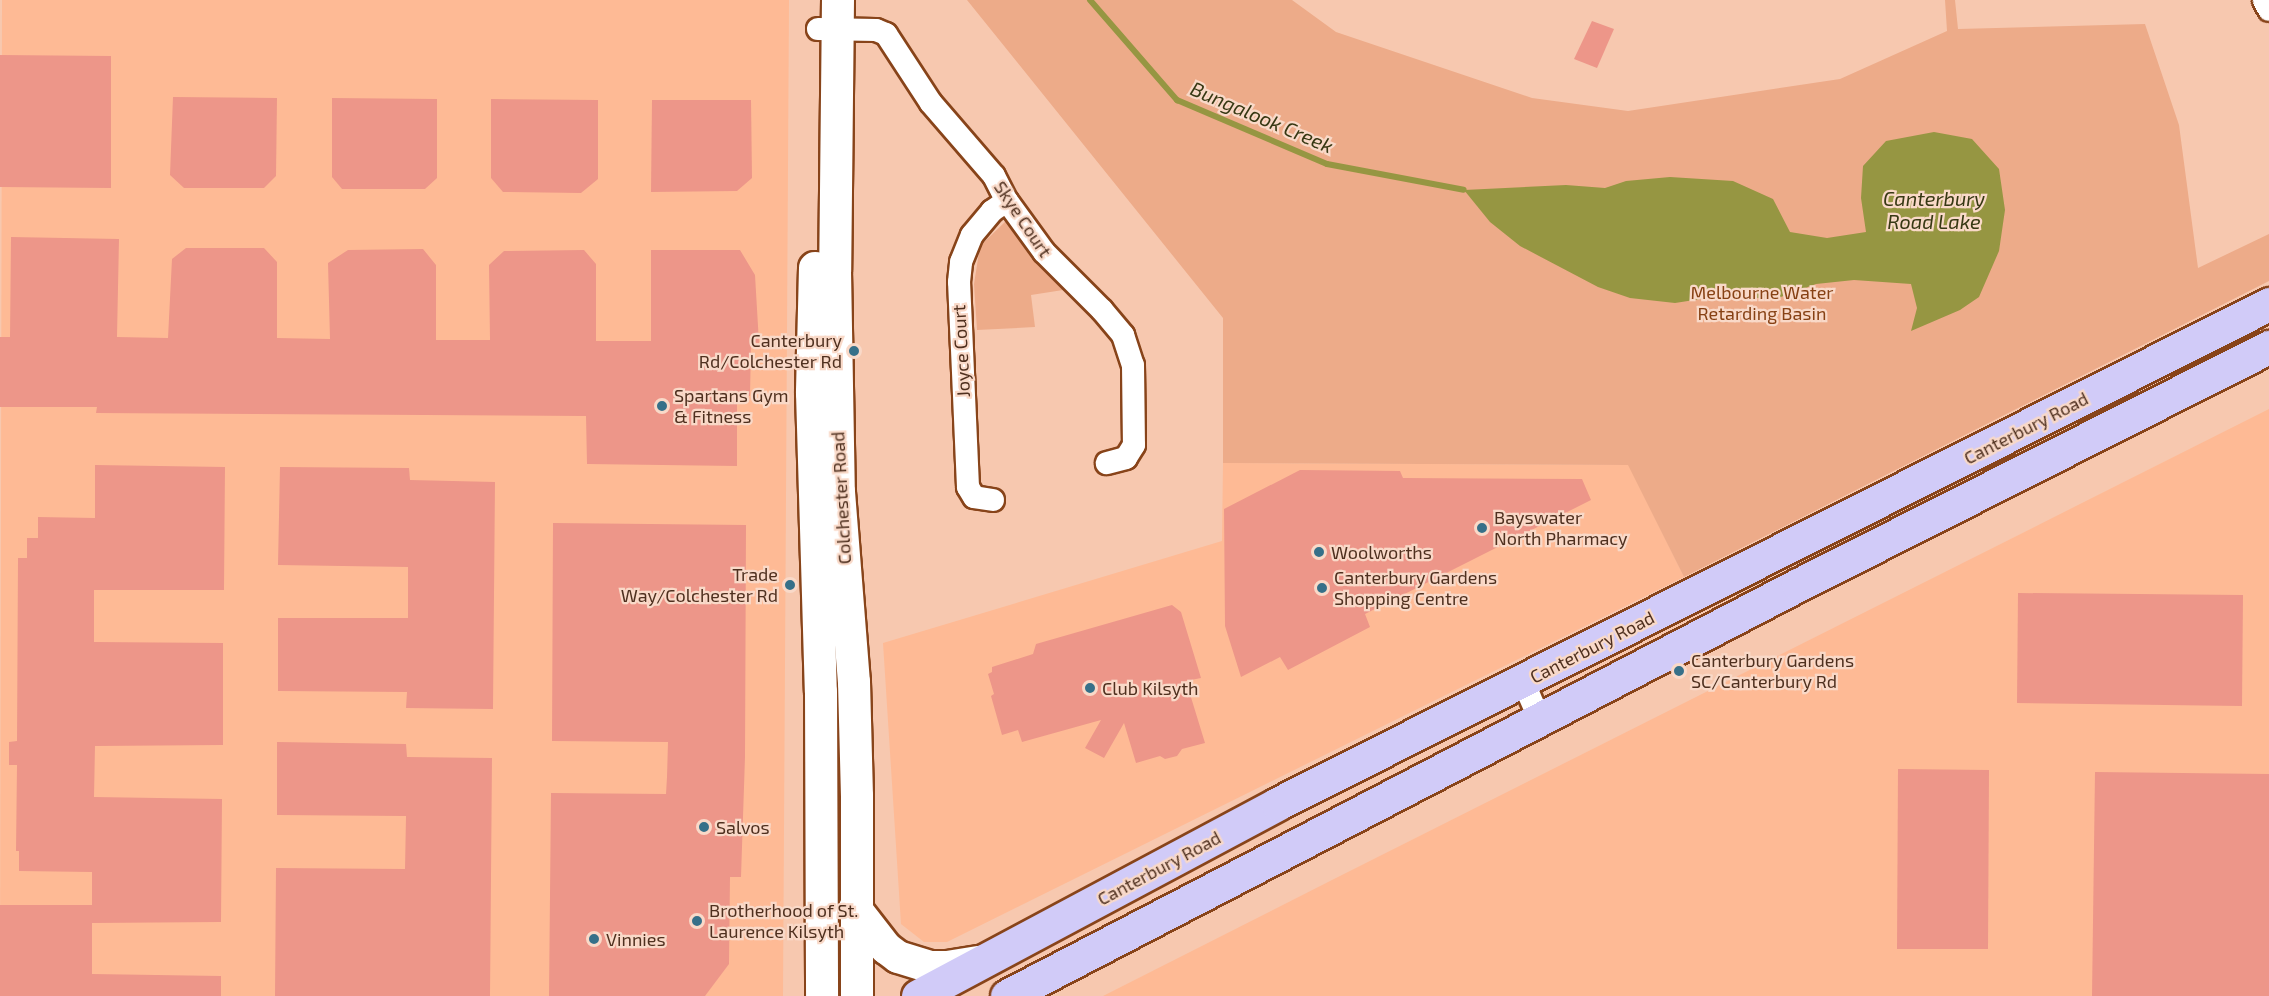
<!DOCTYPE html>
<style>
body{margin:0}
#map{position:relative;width:2269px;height:996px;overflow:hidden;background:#f7c8af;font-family:"Exo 2",sans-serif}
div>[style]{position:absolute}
.built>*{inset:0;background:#feba95}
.green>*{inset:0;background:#edab89}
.water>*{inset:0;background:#969642}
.stream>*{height:6px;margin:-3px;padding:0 3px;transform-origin:3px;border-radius:3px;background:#969642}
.building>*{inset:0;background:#ed9689}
.roads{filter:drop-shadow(2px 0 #88441a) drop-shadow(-2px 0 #88441a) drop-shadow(0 2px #88441a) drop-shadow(0 -2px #88441a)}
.minor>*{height:22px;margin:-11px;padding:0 11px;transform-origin:11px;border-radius:11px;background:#fff}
.secondary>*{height:32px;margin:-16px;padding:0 16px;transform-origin:16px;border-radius:16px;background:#fff}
.primary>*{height:33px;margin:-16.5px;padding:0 16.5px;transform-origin:16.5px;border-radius:16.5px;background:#d1cbf8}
.dots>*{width:16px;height:16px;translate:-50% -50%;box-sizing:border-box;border:3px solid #f9d9c8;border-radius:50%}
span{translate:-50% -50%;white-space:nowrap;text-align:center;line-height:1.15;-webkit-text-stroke:4.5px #f9d9c8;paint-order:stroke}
.street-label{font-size:18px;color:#4f301f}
.park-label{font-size:18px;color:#874114}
.poi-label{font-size:18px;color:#4f301f}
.right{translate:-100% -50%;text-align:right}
.left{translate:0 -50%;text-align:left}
.water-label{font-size:20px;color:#373813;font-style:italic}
</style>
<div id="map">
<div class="built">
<i style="clip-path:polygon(2px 0,789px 0,783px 996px,0 996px)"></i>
<i style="clip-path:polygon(2269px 409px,2269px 996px,1103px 996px,1334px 879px)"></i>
<i style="clip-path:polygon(1223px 463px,1629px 465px,1684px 577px,947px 942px,924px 942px,901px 924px,883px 643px,1222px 541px)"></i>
</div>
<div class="green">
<i style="clip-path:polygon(967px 0,1292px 0,1336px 32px,1532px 98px,1628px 111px,1840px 79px,1947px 31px,1945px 0,1955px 0,1958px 29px,2145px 24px,2179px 125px,2198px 268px,2269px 234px,2269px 281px,1684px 577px,1628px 465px,1223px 463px,1223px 318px)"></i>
<i style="clip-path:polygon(1006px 221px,1063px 290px,1031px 295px,1035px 327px,977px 330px,974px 284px,980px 246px)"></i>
</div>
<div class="water">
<i style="clip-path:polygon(1934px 132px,1972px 139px,1999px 169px,2005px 210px,1999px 251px,1979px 297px,1960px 310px,1911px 331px,1917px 308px,1911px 284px,1854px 280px,1816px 284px,1775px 299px,1720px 296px,1675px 303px,1630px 298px,1598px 287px,1520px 246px,1490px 222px,1464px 190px,1566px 185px,1605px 188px,1626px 181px,1670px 177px,1733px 181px,1773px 199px,1790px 232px,1827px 238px,1866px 232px,1861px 198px,1863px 166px,1886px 141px)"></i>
</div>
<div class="stream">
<i style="left:1090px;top:0;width:133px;rotate:49deg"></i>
<i style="left:1177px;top:100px;width:163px;rotate:23.1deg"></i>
<i style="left:1327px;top:164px;width:139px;rotate:10.7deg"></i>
</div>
<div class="building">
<i style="clip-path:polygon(1592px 21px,1614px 29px,1597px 68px,1574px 59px)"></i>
<i style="clip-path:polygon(0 55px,111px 56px,111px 188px,0 187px)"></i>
<i style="clip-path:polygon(173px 97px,277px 98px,276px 176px,264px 188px,184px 188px,170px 175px)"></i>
<i style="clip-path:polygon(332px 98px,437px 99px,437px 178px,425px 189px,342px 189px,332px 177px)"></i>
<i style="clip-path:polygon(491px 99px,598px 100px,598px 179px,581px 193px,503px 192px,491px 178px)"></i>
<i style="clip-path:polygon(652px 100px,751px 100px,752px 178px,737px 191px,651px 192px)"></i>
<i style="clip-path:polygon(11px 237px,119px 239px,117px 337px,168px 338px,172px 259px,186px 248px,264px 248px,277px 262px,277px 338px,330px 339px,328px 263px,348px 250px,423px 249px,436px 265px,436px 340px,490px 340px,489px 265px,504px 251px,584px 250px,596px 264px,596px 341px,651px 341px,651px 250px,740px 250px,755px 275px,759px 343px,751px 342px,750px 396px,737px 394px,737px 466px,587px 464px,586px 416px,96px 413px,97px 407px,0 407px,0 337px,10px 337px)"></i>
<i style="clip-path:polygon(95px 465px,225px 467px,224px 590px,94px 590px,94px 642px,223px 643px,223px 745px,95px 746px,94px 797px,222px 799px,221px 922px,92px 923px,92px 974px,221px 976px,221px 996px,0 996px,0 905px,92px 905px,92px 872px,19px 871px,19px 851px,16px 851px,17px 765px,9px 765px,9px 742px,17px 741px,18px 558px,27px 558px,27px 538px,38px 538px,38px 517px,95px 518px)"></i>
<i style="clip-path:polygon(280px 467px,409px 468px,410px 480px,495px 482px,493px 709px,406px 708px,407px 692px,278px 691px,278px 618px,408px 618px,408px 567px,278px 565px)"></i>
<i style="clip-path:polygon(1300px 470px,1400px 471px,1403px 478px,1582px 479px,1591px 500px,1365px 614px,1370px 627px,1288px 670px,1280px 657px,1241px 677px,1225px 626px,1224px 509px)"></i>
<i style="clip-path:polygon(553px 523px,746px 525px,745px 757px,741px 877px,730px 877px,729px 964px,705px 996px,549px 996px,551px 793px,666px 794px,667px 777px,668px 742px,552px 741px)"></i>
<i style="clip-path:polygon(2018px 593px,2243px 595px,2242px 706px,2017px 703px)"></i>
<i style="clip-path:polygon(1172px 605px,1181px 612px,1201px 678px,1186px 681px,1205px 743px,1182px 749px,1177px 756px,1165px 759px,1160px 756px,1136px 763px,1124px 723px,1104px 758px,1085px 748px,1101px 720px,1022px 742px,1018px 730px,1002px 735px,991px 696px,994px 694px,988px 674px,992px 672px,992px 667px,1033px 654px,1036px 644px)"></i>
<i style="clip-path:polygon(277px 742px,406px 744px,407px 757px,492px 758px,490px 996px,275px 996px,276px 868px,405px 869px,406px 816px,277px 815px)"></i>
<i style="clip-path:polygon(1898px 769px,1989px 770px,1988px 949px,1897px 949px)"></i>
<i style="clip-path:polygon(2095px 772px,2269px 774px,2269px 996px,2092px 996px)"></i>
</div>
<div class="roads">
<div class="minor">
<i style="left:2264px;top:0;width:11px;rotate:63deg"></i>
<i style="left:818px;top:29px;width:58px;rotate:1deg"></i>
<i style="left:876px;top:30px;width:11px;rotate:22deg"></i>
<i style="left:886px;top:34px;width:82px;rotate:56.9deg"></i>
<i style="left:931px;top:103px;width:96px;rotate:49.2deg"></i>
<i style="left:994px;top:176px;width:28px;rotate:63deg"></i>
<i style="left:1007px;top:201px;width:63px;rotate:54deg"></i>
<i style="left:1044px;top:252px;width:82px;rotate:45deg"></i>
<i style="left:1102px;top:310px;width:33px;rotate:50deg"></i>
<i style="left:1123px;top:335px;width:32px;rotate:72deg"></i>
<i style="left:1133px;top:365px;width:80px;rotate:89.3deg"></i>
<i style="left:1134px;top:445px;width:15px;rotate:122deg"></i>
<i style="left:1126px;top:458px;width:20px;rotate:165deg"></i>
<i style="left:993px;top:500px;width:19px;rotate:-171deg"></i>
<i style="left:974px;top:497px;width:12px;rotate:-121deg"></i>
<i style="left:968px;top:487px;width:205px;rotate:-92.5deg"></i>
<i style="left:959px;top:282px;width:20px;rotate:-84deg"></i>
<i style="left:961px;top:262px;width:29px;rotate:-68deg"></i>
<i style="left:972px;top:235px;width:31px;rotate:-50deg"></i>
<i style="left:992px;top:211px;width:18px;rotate:-34deg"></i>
<i style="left:1523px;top:681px;width:40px;rotate:66.6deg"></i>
</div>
<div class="secondary">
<i style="left:838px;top:0;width:271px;rotate:90.6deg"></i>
<i style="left:835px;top:271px;width:221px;rotate:89deg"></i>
<i style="left:839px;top:492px;width:191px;rotate:85.5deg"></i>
<i style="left:854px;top:682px;width:114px;rotate:88.5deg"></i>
<i style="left:857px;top:796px;width:200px;rotate:90deg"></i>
<i style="left:815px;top:268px;width:125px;rotate:91.4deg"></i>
<i style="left:812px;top:393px;width:299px;rotate:88.3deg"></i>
<i style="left:821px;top:692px;width:304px;rotate:89.8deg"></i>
<i style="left:855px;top:908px;width:51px;rotate:52.2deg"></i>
<i style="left:886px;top:948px;width:15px;rotate:37deg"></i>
<i style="left:898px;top:957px;width:34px;rotate:17deg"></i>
<i style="left:930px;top:967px;width:17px"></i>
<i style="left:947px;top:967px;width:33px;rotate:-9deg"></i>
</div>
<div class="primary">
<i style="left:918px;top:996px;width:407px;rotate:-28.1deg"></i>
<i style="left:1277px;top:804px;width:1111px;rotate:-26.75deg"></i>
<i style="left:1007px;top:996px;width:891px;rotate:-27.46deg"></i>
<i style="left:1798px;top:585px;width:528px;rotate:-26.81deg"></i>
</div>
</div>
<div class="dots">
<i style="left:854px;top:351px;background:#367089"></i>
<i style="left:662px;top:406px;background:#367089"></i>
<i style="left:1482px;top:528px;background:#367089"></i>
<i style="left:1319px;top:552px;background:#367089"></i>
<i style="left:790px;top:585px;background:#367089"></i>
<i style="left:1322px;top:588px;background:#367089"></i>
<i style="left:1679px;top:671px;background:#367089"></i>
<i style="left:1090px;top:688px;background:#367089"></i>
<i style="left:704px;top:827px;background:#367089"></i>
<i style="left:697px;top:921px;background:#367089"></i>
<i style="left:594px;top:939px;background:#367089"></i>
</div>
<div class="street-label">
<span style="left:1023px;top:219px;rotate:56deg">Skye Court</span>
<span style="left:961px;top:351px;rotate:-93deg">Joyce Court</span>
<span style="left:2026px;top:428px;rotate:-27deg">Canterbury Road</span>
<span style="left:841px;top:498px;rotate:-93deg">Colchester Road</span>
<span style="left:1592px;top:647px;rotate:-27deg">Canterbury Road</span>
<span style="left:1159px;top:868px;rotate:-28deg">Canterbury Road</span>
</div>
<div class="park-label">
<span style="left:1762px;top:303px">Melbourne Water<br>Retarding Basin</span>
</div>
<div class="poi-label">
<span class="right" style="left:842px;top:351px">Canterbury<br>Rd/Colchester Rd</span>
<span class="left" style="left:674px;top:406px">Spartans Gym<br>&amp; Fitness</span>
<span class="left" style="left:1494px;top:528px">Bayswater<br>North Pharmacy</span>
<span class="left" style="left:1331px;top:552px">Woolworths</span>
<span class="right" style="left:778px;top:585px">Trade<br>Way/Colchester Rd</span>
<span class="left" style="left:1334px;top:588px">Canterbury Gardens<br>Shopping Centre</span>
<span class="left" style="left:1691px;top:671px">Canterbury Gardens<br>SC/Canterbury Rd</span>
<span class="left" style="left:1102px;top:688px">Club Kilsyth</span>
<span class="left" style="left:716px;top:827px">Salvos</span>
<span class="left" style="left:709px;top:921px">Brotherhood of St.<br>Laurence Kilsyth</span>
<span class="left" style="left:606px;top:939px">Vinnies</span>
</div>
<div class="water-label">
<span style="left:1262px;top:117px;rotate:23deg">Bungalook Creek</span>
<span style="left:1934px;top:210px">Canterbury<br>Road Lake</span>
</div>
</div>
